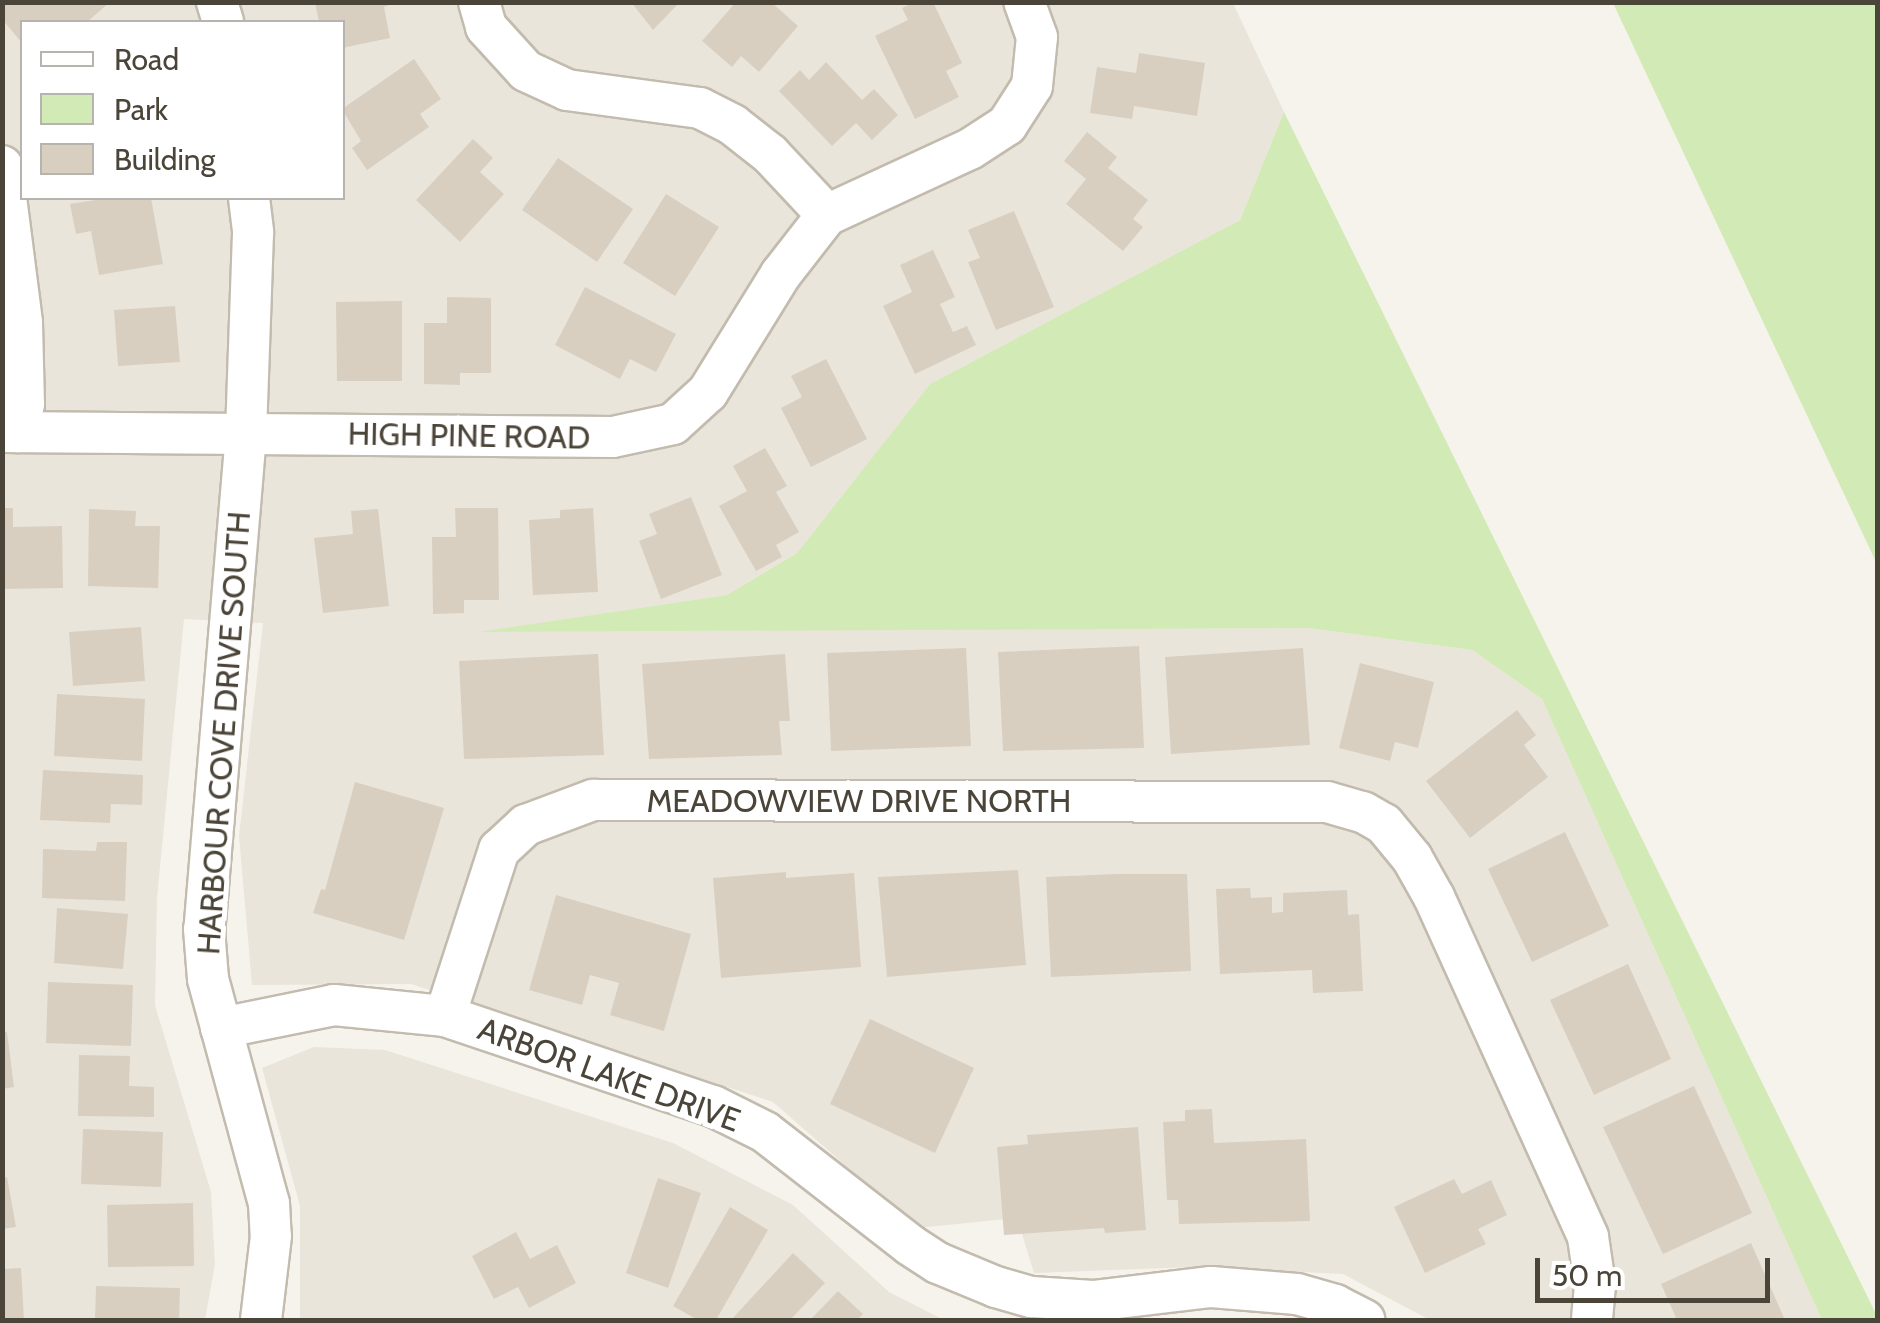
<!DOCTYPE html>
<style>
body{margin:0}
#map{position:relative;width:1880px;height:1323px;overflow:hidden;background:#f6f3ec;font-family:Cabin,sans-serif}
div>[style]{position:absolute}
.residential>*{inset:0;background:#eae5da}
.green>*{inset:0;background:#d2eab5}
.building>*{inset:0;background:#d8cfc1}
.path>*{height:6px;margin-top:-3px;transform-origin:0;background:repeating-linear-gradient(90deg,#c4b79f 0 5px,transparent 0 10px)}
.roads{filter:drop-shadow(2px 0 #c2bbae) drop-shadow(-2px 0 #c2bbae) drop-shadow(0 2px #c2bbae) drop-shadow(0 -2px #c2bbae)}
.minor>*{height:40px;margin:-20px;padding:0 20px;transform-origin:20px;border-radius:20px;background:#fff}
span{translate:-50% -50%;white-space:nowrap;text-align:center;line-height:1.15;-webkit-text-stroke:10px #fff;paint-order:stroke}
.street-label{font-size:32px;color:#4b4439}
.frame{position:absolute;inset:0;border:5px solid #4b4439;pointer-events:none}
.legend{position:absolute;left:20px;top:20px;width:325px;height:180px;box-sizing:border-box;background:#fff;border:2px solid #b7b4b0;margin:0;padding:12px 18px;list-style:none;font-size:30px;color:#4b4439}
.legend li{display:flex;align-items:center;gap:20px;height:50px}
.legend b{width:50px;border:2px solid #b7b4b0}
.scale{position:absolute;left:1535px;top:1258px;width:235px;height:45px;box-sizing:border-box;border:5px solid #4b4439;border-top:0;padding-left:12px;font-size:30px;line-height:35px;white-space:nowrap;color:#4b4439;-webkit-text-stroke:8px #fff;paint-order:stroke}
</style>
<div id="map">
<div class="residential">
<i style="clip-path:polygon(evenodd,3px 2px,1233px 3px,1284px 112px,1240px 220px,930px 384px,797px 553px,727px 595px,487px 631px,1308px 628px,1472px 650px,1542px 699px,1822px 1320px,1430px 1320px,1343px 1274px,1192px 1267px,1034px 1273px,1017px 1218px,917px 1228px,773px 1102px,411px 984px,252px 985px,239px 836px,263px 623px,184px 619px,157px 898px,155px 1005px,211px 1192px,215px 1264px,205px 1320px,3px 1320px,3px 2px,22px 22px,342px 22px,342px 198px,22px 198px,22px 22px)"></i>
<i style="clip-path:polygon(314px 1047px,385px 1050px,673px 1143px,793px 1205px,889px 1292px,944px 1320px,300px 1320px,300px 1206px,262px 1068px)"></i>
</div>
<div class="green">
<i style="clip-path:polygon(1613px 3px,1877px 3px,1877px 564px)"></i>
<i style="clip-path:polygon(1284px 112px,1877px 1316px,1877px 1320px,1822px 1320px,1542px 699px,1472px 650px,1308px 628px,478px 632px,727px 595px,797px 553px,930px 384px,1240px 220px)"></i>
</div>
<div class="building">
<i style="clip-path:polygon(2px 2px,110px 2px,87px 22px,22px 22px,22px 43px,2px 19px)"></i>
<i style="clip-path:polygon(315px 2px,396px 2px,384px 7px,390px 38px,342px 48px,342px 22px,319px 22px)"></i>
<i style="clip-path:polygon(631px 2px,680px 2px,653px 30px)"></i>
<i style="clip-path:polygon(736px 2px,771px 2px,798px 26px,759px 72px,741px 56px,732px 67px,702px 41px)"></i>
<i style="clip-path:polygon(914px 2px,933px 2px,962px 63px,946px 71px,959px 97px,915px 119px,875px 36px,908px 20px,902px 8px)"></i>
<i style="clip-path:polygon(1139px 53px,1205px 63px,1197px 116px,1134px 106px,1132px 119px,1090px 113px,1097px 67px,1136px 73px)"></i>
<i style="clip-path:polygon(414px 59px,441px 99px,420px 114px,429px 127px,367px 170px,352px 148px,361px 141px,342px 109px)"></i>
<i style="clip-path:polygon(826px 62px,862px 100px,874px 89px,898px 115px,872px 140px,856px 123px,832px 146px,779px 91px,800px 70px,809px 80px)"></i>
<i style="clip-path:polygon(1087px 132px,1117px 157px,1108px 168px,1148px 200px,1133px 219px,1143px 227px,1123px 251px,1066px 204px,1086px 179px,1064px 161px)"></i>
<i style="clip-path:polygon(473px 139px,493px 158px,480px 172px,504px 194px,460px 242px,416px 200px)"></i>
<i style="clip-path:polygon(558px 158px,633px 209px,597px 262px,522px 210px)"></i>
<i style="clip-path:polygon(666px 194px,719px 227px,675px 296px,623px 263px)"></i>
<i style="clip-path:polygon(108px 198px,151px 198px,163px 264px,99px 275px,91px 231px,76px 234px,70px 204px)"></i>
<i style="clip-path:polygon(1014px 211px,1054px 307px,996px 330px,968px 262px,980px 258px,968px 230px)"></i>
<i style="clip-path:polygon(933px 250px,955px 297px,940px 304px,953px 332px,967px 326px,976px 345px,915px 374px,883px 306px,912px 292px,900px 265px)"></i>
<i style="clip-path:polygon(585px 287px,676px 334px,656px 372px,630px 359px,620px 379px,555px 345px)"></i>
<i style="clip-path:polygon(447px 297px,491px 298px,491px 373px,460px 373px,460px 385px,424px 384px,424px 323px,447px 323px)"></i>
<i style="clip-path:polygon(402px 301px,402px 381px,337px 381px,336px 302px)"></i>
<i style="clip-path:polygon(175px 306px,180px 362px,118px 366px,114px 310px)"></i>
<i style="clip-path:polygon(826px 359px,867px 439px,811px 467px,781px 408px,802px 397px,791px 376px)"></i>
<i style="clip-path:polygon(765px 448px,787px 486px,776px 492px,799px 532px,776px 545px,782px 557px,756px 571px,719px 506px,747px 491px,733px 466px)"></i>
<i style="clip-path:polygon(691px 497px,722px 575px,661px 599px,639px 541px,657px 534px,649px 514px)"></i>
<i style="clip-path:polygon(2px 508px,13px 508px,13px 527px,62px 526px,63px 588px,2px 589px)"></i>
<i style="clip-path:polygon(455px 508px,498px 508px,499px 600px,464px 600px,464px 613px,433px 614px,432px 537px,456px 537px)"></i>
<i style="clip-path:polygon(593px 508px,598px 592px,533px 595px,529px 520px,560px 518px,560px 510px)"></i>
<i style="clip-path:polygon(89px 509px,136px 511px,135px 526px,160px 526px,158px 588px,88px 586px)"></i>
<i style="clip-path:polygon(378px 509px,389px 606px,323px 613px,314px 538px,353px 534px,351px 511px)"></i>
<i style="clip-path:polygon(141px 627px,145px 681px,73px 686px,69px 632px)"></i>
<i style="clip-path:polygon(1139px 646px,1144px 748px,1003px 751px,998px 652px)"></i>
<i style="clip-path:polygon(966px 648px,971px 746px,831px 751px,827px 653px)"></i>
<i style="clip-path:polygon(1303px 648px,1310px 745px,1171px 754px,1165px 657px)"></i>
<i style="clip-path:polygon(598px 654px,604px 755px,464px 759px,459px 661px)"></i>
<i style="clip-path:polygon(785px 654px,790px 721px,779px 721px,782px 755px,649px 759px,642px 664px)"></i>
<i style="clip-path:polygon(1360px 663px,1434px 682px,1418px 748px,1395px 742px,1390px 761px,1339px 748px)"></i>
<i style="clip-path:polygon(57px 694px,145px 699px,142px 761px,54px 756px)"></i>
<i style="clip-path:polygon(1517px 710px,1536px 735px,1524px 745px,1548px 777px,1470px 838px,1426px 781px)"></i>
<i style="clip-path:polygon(43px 770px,143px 775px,142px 805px,111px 804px,110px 823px,40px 820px)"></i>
<i style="clip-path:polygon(355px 782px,444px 808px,404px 940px,313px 913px,321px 889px,325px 890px)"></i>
<i style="clip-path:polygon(1565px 832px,1609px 926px,1532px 962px,1488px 869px)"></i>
<i style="clip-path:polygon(97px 842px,127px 842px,125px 901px,42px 898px,43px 849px,96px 851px)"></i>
<i style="clip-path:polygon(1018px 870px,1026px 965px,887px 977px,878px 877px)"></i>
<i style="clip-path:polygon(786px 872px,786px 878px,854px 873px,861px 967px,721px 978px,713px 878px)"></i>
<i style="clip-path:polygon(1117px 874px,1187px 874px,1191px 971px,1051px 977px,1046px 877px)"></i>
<i style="clip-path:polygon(1250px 888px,1251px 898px,1272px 897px,1272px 913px,1283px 912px,1283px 893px,1347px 890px,1348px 915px,1359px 914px,1363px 991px,1313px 993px,1312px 970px,1220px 974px,1216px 889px)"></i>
<i style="clip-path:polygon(556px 895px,691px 934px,664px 1031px,610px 1015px,619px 983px,590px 975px,582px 1005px,529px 990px)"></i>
<i style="clip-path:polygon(57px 908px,128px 914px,123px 969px,54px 963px)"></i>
<i style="clip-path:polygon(1628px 964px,1671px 1059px,1594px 1095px,1550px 1000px)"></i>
<i style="clip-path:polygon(48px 982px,133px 985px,131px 1046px,46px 1043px)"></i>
<i style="clip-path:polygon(870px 1019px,974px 1068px,935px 1153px,830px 1104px)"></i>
<i style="clip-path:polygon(7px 1032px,14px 1087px,2px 1089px,2px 1033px)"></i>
<i style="clip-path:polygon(79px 1055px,130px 1056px,129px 1086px,154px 1087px,154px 1117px,78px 1116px)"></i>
<i style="clip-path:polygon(1694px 1086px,1752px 1213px,1663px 1254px,1603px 1127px)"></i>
<i style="clip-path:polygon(1212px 1109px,1214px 1143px,1306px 1139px,1310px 1221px,1179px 1224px,1178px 1200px,1167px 1200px,1163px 1122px,1185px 1121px,1185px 1110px)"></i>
<i style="clip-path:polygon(1138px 1127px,1146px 1230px,1105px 1233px,1104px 1228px,1004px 1235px,997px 1147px,1028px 1144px,1027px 1135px)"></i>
<i style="clip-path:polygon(83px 1129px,163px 1132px,161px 1187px,81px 1184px)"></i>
<i style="clip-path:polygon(7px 1177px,16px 1227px,2px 1229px,2px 1178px)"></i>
<i style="clip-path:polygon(658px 1178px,701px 1193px,668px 1288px,626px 1273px)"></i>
<i style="clip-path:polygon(1454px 1179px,1462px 1194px,1491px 1180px,1507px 1215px,1478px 1229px,1486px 1244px,1425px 1273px,1394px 1207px)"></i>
<i style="clip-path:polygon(193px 1203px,194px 1266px,108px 1267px,107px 1205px)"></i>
<i style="clip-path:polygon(730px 1207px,768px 1230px,716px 1320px,698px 1320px,673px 1306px)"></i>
<i style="clip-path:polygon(516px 1232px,530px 1259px,557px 1245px,576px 1283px,529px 1308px,518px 1287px,494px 1299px,472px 1256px)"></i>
<i style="clip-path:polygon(1751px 1243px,1785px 1320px,1677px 1320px,1661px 1284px)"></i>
<i style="clip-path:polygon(793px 1253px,825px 1283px,790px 1320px,731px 1320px)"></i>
<i style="clip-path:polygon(21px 1268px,24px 1320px,2px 1320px,2px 1269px)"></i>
<i style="clip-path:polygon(96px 1286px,180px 1288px,179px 1320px,95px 1320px)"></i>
<i style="clip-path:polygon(838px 1291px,863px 1314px,857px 1320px,810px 1320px)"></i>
</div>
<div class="path">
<i style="left:1877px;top:2px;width:1px;rotate:45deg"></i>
</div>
<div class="roads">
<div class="minor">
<i style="left:217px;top:2px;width:21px;rotate:73deg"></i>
<i style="left:479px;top:2px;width:26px;rotate:74deg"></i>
<i style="left:486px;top:27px;width:59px;rotate:47.7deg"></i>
<i style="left:526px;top:71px;width:45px;rotate:24.9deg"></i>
<i style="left:567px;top:90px;width:134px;rotate:7.7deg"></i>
<i style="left:700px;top:108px;width:37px;rotate:27deg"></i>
<i style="left:733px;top:125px;width:47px;rotate:38.1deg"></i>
<i style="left:770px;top:154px;width:83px;rotate:46.9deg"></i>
<i style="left:2px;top:166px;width:158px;rotate:82.7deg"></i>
<i style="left:22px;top:323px;width:81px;rotate:88.6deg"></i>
<i style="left:24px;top:404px;width:29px;rotate:104deg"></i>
<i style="left:249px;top:198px;width:35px;rotate:83deg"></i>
<i style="left:253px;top:233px;width:201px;rotate:92deg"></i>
<i style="left:246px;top:434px;width:497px;rotate:94.8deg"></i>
<i style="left:204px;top:929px;width:50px;rotate:85.4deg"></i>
<i style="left:208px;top:979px;width:232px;rotate:74.8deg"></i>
<i style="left:269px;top:1203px;width:33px;rotate:87deg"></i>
<i style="left:271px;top:1236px;width:85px;rotate:96.8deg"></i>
<i style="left:2px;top:432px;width:611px;rotate:0.47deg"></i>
<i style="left:613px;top:437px;width:61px;rotate:-12.2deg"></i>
<i style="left:673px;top:424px;width:47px;rotate:-42.4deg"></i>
<i style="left:708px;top:392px;width:139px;rotate:-58.3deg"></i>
<i style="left:781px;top:274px;width:75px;rotate:-52.1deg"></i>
<i style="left:827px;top:215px;width:157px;rotate:-24.8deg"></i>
<i style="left:970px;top:149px;width:44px;rotate:-33deg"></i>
<i style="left:1007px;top:125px;width:46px;rotate:-57.3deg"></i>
<i style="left:1032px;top:86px;width:49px;rotate:-84.2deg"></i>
<i style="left:1037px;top:37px;width:37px;rotate:-110deg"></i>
<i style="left:445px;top:1016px;width:175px;rotate:-72deg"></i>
<i style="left:499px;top:850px;width:37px;rotate:-43deg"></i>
<i style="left:526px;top:825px;width:72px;rotate:-20.5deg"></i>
<i style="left:593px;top:800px;width:734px;rotate:0.16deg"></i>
<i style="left:1327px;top:802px;width:37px;rotate:16deg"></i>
<i style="left:1363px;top:812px;width:24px;rotate:30deg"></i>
<i style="left:1384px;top:824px;width:44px;rotate:50.5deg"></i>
<i style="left:1412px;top:858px;width:45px;rotate:60.6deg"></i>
<i style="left:1434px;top:897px;width:373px;rotate:65.6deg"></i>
<i style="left:1588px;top:1237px;width:49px;rotate:81.7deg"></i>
<i style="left:1595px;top:1285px;width:35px;rotate:95deg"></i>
<i style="left:221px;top:1028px;width:115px;rotate:-11.5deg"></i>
<i style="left:334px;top:1005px;width:112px;rotate:5.7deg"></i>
<i style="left:445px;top:1016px;width:283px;rotate:18.6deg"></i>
<i style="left:713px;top:1106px;width:58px;rotate:26.6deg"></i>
<i style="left:765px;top:1132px;width:184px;rotate:37.9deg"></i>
<i style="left:910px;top:1245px;width:33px;rotate:33deg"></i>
<i style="left:938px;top:1263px;width:63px;rotate:22.5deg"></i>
<i style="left:996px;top:1287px;width:37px;rotate:16deg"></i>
<i style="left:1032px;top:1297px;width:61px;rotate:3.8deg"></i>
<i style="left:1093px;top:1301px;width:119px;rotate:-6.8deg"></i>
<i style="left:1211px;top:1287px;width:86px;rotate:4.7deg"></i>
<i style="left:1297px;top:1294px;width:40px;rotate:16deg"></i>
<i style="left:1335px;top:1305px;width:33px;rotate:27deg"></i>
</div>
</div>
<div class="street-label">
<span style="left:469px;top:436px;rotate:1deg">HIGH PINE ROAD</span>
<span style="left:224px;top:733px;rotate:-86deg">HARBOUR COVE DRIVE SOUTH</span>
<span style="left:859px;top:801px">MEADOWVIEW DRIVE NORTH</span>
<span style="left:609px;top:1075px;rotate:20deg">ARBOR LAKE DRIVE</span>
</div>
<div class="frame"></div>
<ul class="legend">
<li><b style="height:12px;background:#fff"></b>Road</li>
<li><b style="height:28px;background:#d2eab5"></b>Park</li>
<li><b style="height:28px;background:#d8cfc1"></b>Building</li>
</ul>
<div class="scale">50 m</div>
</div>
